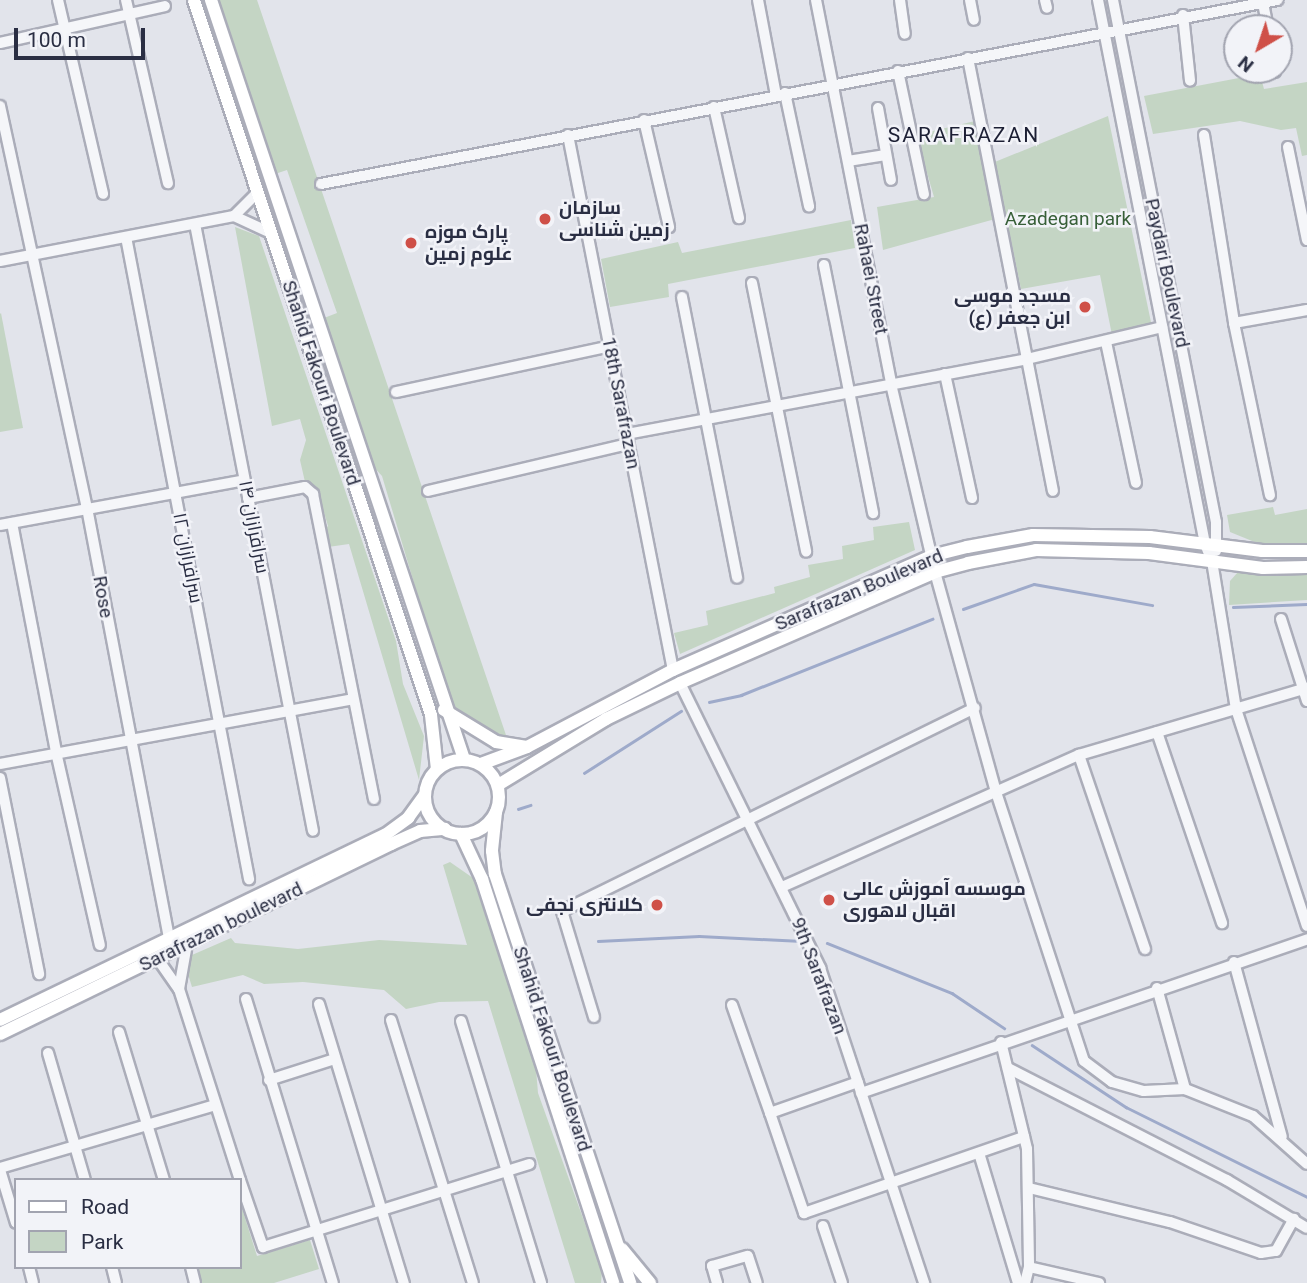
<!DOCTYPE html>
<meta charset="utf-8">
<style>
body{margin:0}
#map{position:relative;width:1307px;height:1283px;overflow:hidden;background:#e2e4eb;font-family:Roboto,Cairo,sans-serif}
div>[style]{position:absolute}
.green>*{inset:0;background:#c4d5c4}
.stream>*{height:2.5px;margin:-1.25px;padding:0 1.25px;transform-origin:1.25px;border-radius:1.25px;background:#9eaaca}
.roads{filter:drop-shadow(2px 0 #abadb9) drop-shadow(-2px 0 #abadb9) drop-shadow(0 2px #abadb9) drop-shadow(0 -2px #abadb9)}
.minor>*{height:10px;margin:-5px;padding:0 5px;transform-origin:5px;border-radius:5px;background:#f5f6f9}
.major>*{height:12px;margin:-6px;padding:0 6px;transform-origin:6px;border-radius:6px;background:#fff}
.major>.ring{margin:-6px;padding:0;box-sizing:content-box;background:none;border:12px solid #fff;border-radius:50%}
.dots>*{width:19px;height:19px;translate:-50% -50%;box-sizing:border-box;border:4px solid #f2f3f8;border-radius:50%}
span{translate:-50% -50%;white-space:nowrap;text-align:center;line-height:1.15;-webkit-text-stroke:5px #f2f3f8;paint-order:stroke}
.poi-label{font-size:19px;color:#2a2e43;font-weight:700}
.left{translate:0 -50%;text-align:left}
.right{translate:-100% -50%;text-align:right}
.park-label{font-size:19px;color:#375f38}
.street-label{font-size:19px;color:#2a2e43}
.neighbourhood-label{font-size:21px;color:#1c1f34;letter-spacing:2px}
.legend{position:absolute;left:14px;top:1178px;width:228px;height:91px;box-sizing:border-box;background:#f2f3f8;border:2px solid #a2a4b0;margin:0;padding:9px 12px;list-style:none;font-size:21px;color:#2a2e43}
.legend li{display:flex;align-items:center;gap:14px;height:35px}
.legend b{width:35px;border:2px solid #a2a4b0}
.north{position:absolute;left:1223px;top:14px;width:70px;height:70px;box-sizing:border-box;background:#f2f3f8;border:2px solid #a2a4b0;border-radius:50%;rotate:219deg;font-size:19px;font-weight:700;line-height:28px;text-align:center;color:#2a2e43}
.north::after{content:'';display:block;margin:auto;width:24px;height:32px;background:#cf5048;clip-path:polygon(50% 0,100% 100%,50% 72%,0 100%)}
.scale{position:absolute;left:14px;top:28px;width:131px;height:32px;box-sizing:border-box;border:4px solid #2a2e43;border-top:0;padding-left:9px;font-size:21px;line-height:24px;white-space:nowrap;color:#2a2e43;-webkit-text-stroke:5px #f2f3f8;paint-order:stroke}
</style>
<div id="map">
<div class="green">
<i style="clip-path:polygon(219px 0,257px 0,507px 738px,452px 710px,382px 476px,372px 465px,324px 318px,337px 313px,287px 170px,275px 174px)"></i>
<i style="clip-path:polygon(1260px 74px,1264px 89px,1307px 82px,1307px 155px,1302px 156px,1296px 128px,1281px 130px,1240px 121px,1153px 134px,1144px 96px)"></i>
<i style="clip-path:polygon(1108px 116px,1152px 327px,1112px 335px,1100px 275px,1021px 289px,1006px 216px,883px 250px,877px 207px,934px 197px,916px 135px,975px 121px,985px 166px)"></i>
<i style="clip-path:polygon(851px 220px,855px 248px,668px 284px,669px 297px,610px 307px,601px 259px,678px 242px,682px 253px)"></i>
<i style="clip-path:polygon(235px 227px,259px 236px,396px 641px,403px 684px,424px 736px,419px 780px,349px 544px,328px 547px,324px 530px,328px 526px,317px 489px,305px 482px,300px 460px,306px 440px,300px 419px,272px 426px)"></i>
<i style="clip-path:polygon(1px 313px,23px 428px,0 432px,0 314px)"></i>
<i style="clip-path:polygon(1273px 507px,1275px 515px,1307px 509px,1307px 544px,1262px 545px,1230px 532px,1227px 515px)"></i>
<i style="clip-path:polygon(909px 522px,915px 550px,680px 654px,674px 633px,708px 625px,706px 611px,775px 593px,774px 587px,810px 577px,808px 565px,843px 559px,842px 546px,874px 540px,873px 527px)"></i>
<i style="clip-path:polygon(1238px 572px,1307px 573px,1307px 600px,1229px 605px,1230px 581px)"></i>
<i style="clip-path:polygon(450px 862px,473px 878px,536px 1069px,538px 1093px,602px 1271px,601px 1283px,575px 1283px,488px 1001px,439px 1002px,406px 1009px,384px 990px,303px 982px,264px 984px,243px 975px,192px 987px,187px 971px,192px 955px,231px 938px,235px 943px,298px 949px,379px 940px,467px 945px,443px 865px)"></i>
<i style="clip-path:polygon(240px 1202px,257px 1256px,310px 1240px,319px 1269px,274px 1283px,201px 1283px,196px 1267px,240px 1267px)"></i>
</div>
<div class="stream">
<i style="left:1233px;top:607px;width:74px;rotate:-2.3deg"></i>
<i style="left:963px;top:609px;width:75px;rotate:-19.4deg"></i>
<i style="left:1034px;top:584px;width:120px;rotate:10.1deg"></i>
<i style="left:709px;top:702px;width:33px;rotate:-12deg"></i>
<i style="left:741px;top:695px;width:206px;rotate:-21.7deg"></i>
<i style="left:584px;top:773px;width:115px;rotate:-32.6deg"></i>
<i style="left:518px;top:809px;width:13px;rotate:-18deg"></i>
<i style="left:598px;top:941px;width:101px;rotate:-2.8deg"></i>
<i style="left:699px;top:936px;width:103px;rotate:2.8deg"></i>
<i style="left:827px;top:943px;width:135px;rotate:21.8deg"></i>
<i style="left:952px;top:993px;width:63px;rotate:33.9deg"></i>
<i style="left:1032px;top:1045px;width:113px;rotate:33.4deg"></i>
<i style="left:1126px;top:1107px;width:202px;rotate:26.4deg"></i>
</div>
<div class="roads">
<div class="minor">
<i style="left:58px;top:0;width:199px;rotate:76.9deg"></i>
<i style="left:126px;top:0;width:188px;rotate:77.1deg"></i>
<i style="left:758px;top:0;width:97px;rotate:79.3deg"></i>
<i style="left:816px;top:0;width:391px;rotate:78.9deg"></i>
<i style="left:891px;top:384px;width:193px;rotate:76.8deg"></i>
<i style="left:935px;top:572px;width:225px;rotate:74.5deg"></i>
<i style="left:995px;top:789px;width:286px;rotate:71.9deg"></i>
<i style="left:1084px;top:1061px;width:35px;rotate:37deg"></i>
<i style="left:1112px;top:1082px;width:33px;rotate:16deg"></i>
<i style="left:1144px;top:1091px;width:41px;rotate:-2.8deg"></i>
<i style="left:1185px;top:1089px;width:73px;rotate:21.7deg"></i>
<i style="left:1253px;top:1116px;width:72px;rotate:41.6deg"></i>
<i style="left:900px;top:0;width:34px;rotate:82deg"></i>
<i style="left:970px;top:0;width:20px;rotate:79deg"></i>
<i style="left:1045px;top:0;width:8px;rotate:76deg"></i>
<i style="left:1098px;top:0;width:554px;rotate:78.87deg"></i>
<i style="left:1205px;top:544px;width:18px;rotate:68deg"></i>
<i style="left:1212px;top:561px;width:150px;rotate:80.8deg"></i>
<i style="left:1236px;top:709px;width:228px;rotate:71.9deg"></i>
<i style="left:1113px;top:0;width:532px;rotate:78.84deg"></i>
<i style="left:1216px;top:522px;width:29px;rotate:90deg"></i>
<i style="left:1263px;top:3px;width:25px;rotate:79deg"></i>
<i style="left:1183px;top:15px;width:66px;rotate:83.9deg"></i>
<i style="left:0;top:43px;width:169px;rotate:-12.6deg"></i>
<i style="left:968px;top:58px;width:441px;rotate:78.9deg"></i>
<i style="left:1274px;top:70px;width:2px;rotate:63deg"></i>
<i style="left:898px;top:71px;width:126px;rotate:78.1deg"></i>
<i style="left:785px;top:93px;width:116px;rotate:78deg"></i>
<i style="left:0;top:106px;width:411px;rotate:77.8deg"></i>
<i style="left:87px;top:508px;width:439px;rotate:79.2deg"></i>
<i style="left:714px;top:107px;width:114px;rotate:77.3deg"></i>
<i style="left:878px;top:108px;width:73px;rotate:79.8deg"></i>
<i style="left:644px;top:120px;width:110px;rotate:76.8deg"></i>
<i style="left:568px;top:135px;width:545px;rotate:78.9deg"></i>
<i style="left:1204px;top:135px;width:190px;rotate:80.9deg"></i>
<i style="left:1234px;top:323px;width:176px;rotate:78.2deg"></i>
<i style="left:1288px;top:147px;width:95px;rotate:78.5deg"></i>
<i style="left:848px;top:161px;width:38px;rotate:-9deg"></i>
<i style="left:321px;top:184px;width:974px;rotate:-10.89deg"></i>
<i style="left:234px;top:216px;width:41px;rotate:24.7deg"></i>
<i style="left:195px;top:224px;width:618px;rotate:79deg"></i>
<i style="left:126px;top:237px;width:654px;rotate:79.15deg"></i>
<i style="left:0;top:261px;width:238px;rotate:-10.9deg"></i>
<i style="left:234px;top:216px;width:34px;rotate:-45deg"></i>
<i style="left:824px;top:265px;width:253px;rotate:78.8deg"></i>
<i style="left:752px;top:283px;width:274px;rotate:78.6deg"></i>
<i style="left:682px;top:297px;width:286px;rotate:78.9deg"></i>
<i style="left:1234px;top:323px;width:74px;rotate:-10.1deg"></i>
<i style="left:1106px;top:342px;width:144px;rotate:78deg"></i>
<i style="left:945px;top:374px;width:127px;rotate:77.7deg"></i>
<i style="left:396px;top:392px;width:219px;rotate:-12.1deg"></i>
<i style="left:627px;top:434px;width:407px;rotate:-10.6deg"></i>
<i style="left:1027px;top:359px;width:139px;rotate:-13.3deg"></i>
<i style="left:428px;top:491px;width:206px;rotate:-13.2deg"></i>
<i style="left:248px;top:498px;width:58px;rotate:-10.9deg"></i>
<i style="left:305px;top:487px;width:11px;rotate:41deg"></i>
<i style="left:313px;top:494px;width:311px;rotate:78.7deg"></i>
<i style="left:12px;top:523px;width:233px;rotate:79.1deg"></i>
<i style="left:56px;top:752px;width:198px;rotate:77.2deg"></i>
<i style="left:0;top:525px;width:248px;rotate:-10.4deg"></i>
<i style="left:1281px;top:619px;width:86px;rotate:72.4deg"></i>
<i style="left:680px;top:683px;width:318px;rotate:63.8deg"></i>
<i style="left:820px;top:968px;width:332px;rotate:71.7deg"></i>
<i style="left:1157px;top:732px;width:202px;rotate:71.2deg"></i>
<i style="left:1079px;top:755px;width:205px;rotate:71.2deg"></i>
<i style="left:0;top:764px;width:359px;rotate:-10.4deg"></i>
<i style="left:0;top:778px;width:200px;rotate:78.7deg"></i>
<i style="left:782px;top:887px;width:325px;rotate:-24deg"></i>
<i style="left:1079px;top:755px;width:238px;rotate:-16.4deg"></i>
<i style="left:157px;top:958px;width:38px;rotate:55deg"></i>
<i style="left:179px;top:989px;width:201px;rotate:72.3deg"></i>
<i style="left:1234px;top:962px;width:181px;rotate:74.7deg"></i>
<i style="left:1157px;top:988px;width:105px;rotate:74.5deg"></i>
<i style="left:179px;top:989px;width:46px;rotate:-79.9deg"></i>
<i style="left:246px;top:999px;width:297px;rotate:73deg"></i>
<i style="left:319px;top:1004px;width:292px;rotate:73.1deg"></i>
<i style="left:732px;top:1005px;width:114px;rotate:70.6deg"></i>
<i style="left:770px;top:1113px;width:93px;rotate:-19.4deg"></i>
<i style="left:594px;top:1017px;width:111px;rotate:-106.8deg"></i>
<i style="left:562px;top:911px;width:460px;rotate:-26.2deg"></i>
<i style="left:391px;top:1020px;width:275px;rotate:72.7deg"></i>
<i style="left:461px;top:1021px;width:274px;rotate:73deg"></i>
<i style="left:119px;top:1032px;width:155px;rotate:73.1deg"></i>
<i style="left:1001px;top:1042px;width:110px;rotate:76.3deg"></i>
<i style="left:1027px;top:1149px;width:118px;rotate:89deg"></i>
<i style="left:1029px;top:1267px;width:16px;rotate:104deg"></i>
<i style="left:48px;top:1053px;width:132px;rotate:73.8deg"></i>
<i style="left:1008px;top:1068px;width:246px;rotate:27.1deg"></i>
<i style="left:1227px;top:1180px;width:93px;rotate:31deg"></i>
<i style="left:269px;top:1080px;width:69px;rotate:-17.7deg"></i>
<i style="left:861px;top:1093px;width:472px;rotate:-19deg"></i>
<i style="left:770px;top:1113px;width:106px;rotate:71.2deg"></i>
<i style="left:804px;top:1213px;width:233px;rotate:-19.1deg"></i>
<i style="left:979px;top:1153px;width:136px;rotate:73.3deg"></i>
<i style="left:0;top:1168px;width:224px;rotate:-16.3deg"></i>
<i style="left:0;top:1170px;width:55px;rotate:73.2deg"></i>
<i style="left:240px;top:1180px;width:71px;rotate:71.1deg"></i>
<i style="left:263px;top:1247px;width:279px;rotate:-17.3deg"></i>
<i style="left:1029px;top:1188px;width:145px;rotate:13.6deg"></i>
<i style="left:1170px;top:1222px;width:96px;rotate:18.8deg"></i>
<i style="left:1261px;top:1253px;width:15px;rotate:-8deg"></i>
<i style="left:1276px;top:1251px;width:37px;rotate:-61deg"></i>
<i style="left:823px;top:1226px;width:60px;rotate:71.6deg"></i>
<i style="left:29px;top:1267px;width:16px;rotate:76deg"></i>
<i style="left:112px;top:1267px;width:16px;rotate:76deg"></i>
<i style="left:191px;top:1267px;width:16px;rotate:76deg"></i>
<i style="left:1029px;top:1267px;width:72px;rotate:12.9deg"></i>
<i style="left:717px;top:1283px;width:18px;rotate:-106deg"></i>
<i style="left:712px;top:1266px;width:37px;rotate:-16deg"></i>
<i style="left:748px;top:1256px;width:28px;rotate:72deg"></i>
</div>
<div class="major">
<i style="left:194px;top:0;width:753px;rotate:71.66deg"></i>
<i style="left:431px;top:715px;width:54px;rotate:83.7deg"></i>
<i style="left:211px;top:0;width:800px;rotate:71.57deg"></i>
<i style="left:444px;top:710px;width:61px;rotate:31.6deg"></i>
<i style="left:496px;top:742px;width:31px;rotate:9deg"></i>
<i class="ring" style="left:425px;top:760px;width:62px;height:62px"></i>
<i style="left:481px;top:764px;width:49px;rotate:-20.3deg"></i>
<i style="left:527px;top:747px;width:165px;rotate:-27.8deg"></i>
<i style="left:673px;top:670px;width:282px;rotate:-23.8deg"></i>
<i style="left:931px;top:556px;width:37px;rotate:-14deg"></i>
<i style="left:967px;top:547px;width:67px;rotate:-10.3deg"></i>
<i style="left:1033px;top:535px;width:117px;rotate:1deg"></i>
<i style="left:1150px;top:537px;width:113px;rotate:7.1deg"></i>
<i style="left:1262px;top:551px;width:45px"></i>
<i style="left:498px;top:785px;width:127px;rotate:-31.4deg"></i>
<i style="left:606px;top:719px;width:82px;rotate:-25.9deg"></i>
<i style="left:680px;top:683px;width:278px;rotate:-23.5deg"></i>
<i style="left:935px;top:572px;width:34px;rotate:-15deg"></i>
<i style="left:968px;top:563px;width:69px;rotate:-10.8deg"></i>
<i style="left:1036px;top:550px;width:113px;rotate:1.5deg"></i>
<i style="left:1149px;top:553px;width:115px;rotate:7.5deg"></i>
<i style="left:1263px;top:568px;width:44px;rotate:-1.3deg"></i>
<i style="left:496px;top:812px;width:39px;rotate:96deg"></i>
<i style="left:492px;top:851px;width:23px;rotate:83deg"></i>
<i style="left:495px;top:874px;width:431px;rotate:71.7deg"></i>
<i style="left:461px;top:834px;width:50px;rotate:65deg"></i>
<i style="left:482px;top:879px;width:425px;rotate:72deg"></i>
<i style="left:0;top:1020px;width:427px;rotate:-25.7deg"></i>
<i style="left:385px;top:835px;width:29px;rotate:-36deg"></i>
<i style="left:408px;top:818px;width:29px;rotate:-54deg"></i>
<i style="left:0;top:1034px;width:435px;rotate:-25.9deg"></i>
<i style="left:391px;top:844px;width:32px;rotate:-24deg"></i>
<i style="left:420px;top:831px;width:25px;rotate:-5deg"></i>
<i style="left:622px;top:1249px;width:44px;rotate:50.5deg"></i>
</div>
</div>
<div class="dots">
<i style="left:545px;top:219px;background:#cf5048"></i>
<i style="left:411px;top:243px;background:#cf5048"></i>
<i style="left:1085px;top:307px;background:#cf5048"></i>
<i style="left:829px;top:900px;background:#cf5048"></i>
<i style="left:657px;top:905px;background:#cf5048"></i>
</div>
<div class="poi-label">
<span class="left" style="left:559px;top:219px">سازمان<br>زمین شناسی</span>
<span class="left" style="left:425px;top:243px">پارک موزه<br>علوم زمین</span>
<span class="right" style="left:1071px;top:307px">مسجد موسی<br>ابن جعفر (ع)</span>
<span class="left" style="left:843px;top:900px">موسسه آموزش عالی<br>اقبال لاهوری</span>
<span class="right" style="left:643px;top:905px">کلانتری نجفی</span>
</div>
<div class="park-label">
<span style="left:1068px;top:219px">Azadegan park</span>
</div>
<div class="street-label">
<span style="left:1167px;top:273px;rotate:78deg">Paydari Boulevard</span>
<span style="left:871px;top:279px;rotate:79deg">Rahaei Street</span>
<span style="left:321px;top:383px;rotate:72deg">Shahid Fakouri Boulevard</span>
<span style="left:621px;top:403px;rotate:79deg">18th Sarafrazan</span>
<span style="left:254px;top:527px;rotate:79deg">سرافرازان ۱۴</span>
<span style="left:188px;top:558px;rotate:79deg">سرافرازان ۱۲</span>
<span style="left:859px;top:590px;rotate:-23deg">Sarafrazan Boulevard</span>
<span style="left:103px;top:597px;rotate:80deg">Rose</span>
<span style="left:221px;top:927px;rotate:-26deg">Sarafrazan boulevard</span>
<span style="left:819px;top:976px;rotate:69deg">9th Sarafrazan</span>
<span style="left:552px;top:1049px;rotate:72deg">Shahid Fakouri Boulevard</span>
</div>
<div class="neighbourhood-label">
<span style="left:964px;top:135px">SARAFRAZAN</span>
</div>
<ul class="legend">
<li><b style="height:9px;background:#fff"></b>Road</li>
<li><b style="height:19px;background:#c4d5c4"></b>Park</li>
</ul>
<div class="north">N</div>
<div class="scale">100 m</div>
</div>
